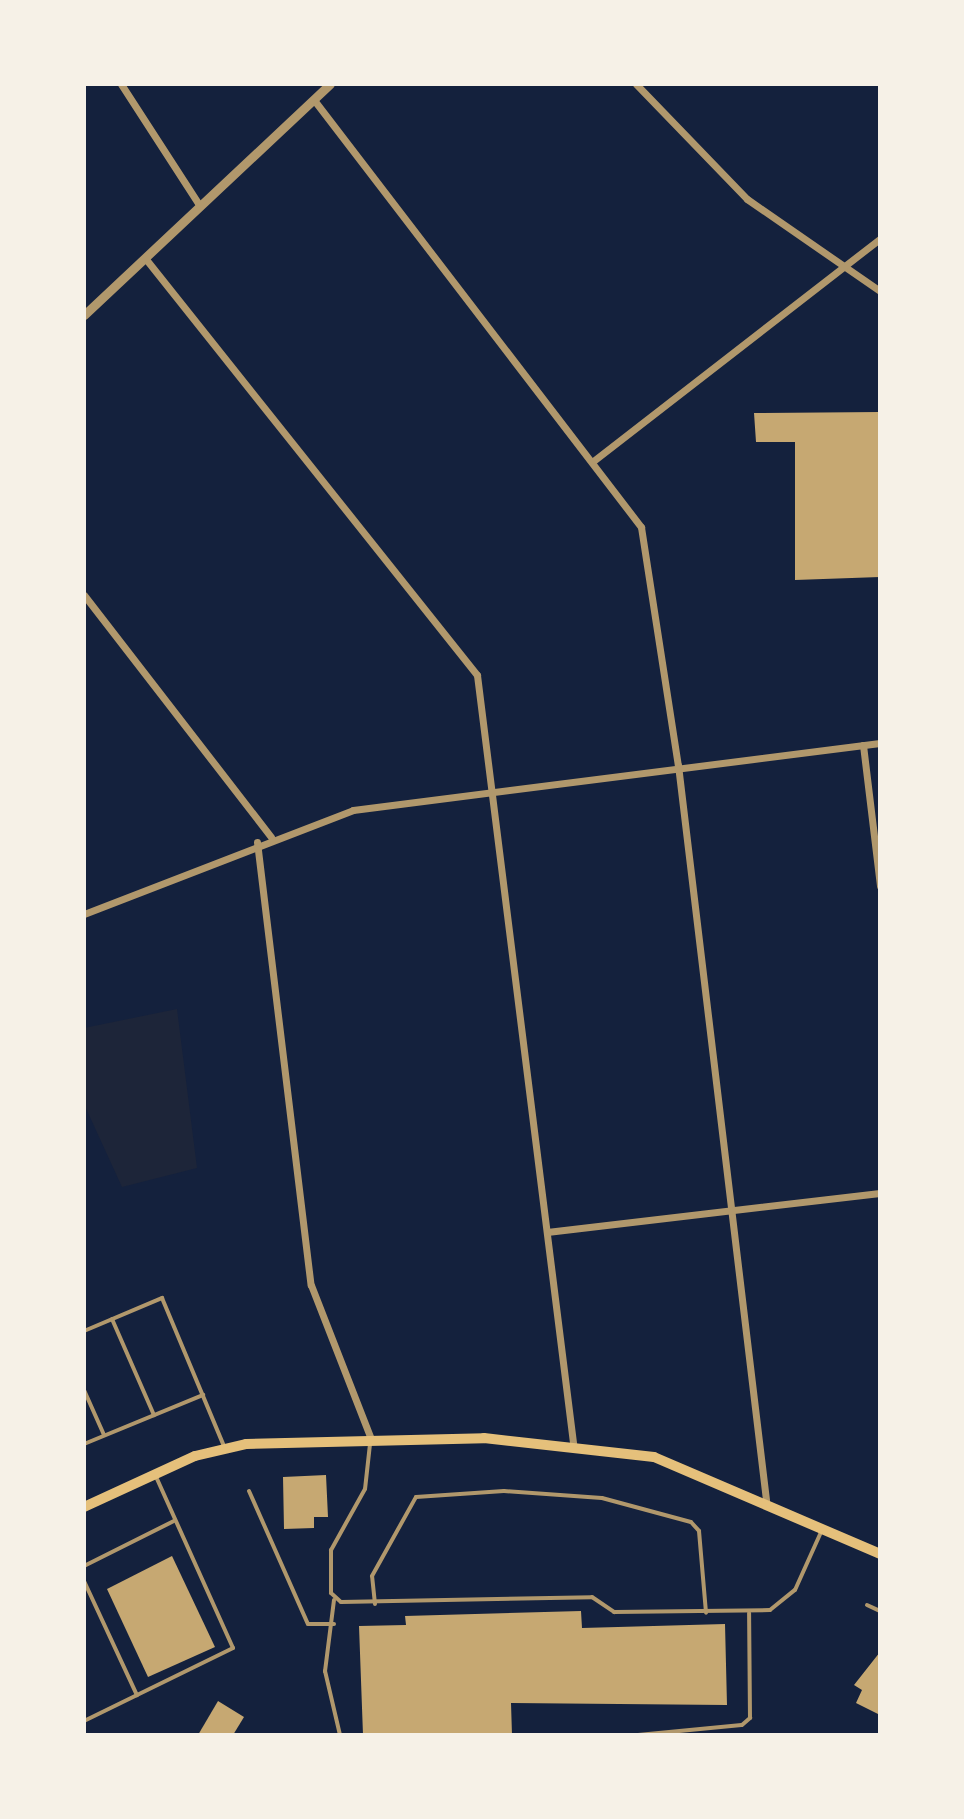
<!DOCTYPE html>
<style>
body{margin:0}
#map{position:relative;width:964px;height:1819px;overflow:hidden;background:#14213d;font-family:"Golos Text",sans-serif}
div>[style]{position:absolute}
.green>*{inset:0;background:#1d2539}
.building>*{inset:0;background:#c6a872}
.service>*{height:4px;margin:-2px;padding:0 2px;transform-origin:2px;border-radius:2px;background:#b1986c}
.minor>*{height:7px;margin:-3.5px;padding:0 3.5px;transform-origin:3.5px;border-radius:3.5px;background:#b1986c}
.tertiary>*{height:9px;margin:-4.5px;padding:0 4.5px;transform-origin:4.5px;border-radius:4.5px;background:#b1986c}
.secondary>*{height:10px;margin:-5px;padding:0 5px;transform-origin:5px;border-radius:5px;background:#e5c07b}
span{translate:-50% -50%;white-space:nowrap;text-align:center;line-height:1.15;-webkit-text-stroke:8px #f6f1e7;paint-order:stroke}
.frame{position:absolute;inset:0;border:86px solid #f6f1e7;pointer-events:none}
</style>
<div id="map">
<div class="green">
<i style="clip-path:polygon(177px 1009px,197px 1168px,122px 1187px,84px 1104px,84px 1028px)"></i>
</div>
<div class="building">
<i style="clip-path:polygon(880px 412px,880px 577px,795px 580px,795px 442px,756px 442px,754px 413px)"></i>
<i style="clip-path:polygon(326px 1475px,328px 1517px,314px 1517px,314px 1528px,284px 1529px,283px 1477px)"></i>
<i style="clip-path:polygon(172px 1556px,215px 1647px,148px 1677px,107px 1589px)"></i>
<i style="clip-path:polygon(581px 1611px,582px 1628px,725px 1624px,727px 1705px,511px 1703px,512px 1735px,363px 1735px,359px 1626px,406px 1625px,405px 1616px)"></i>
<i style="clip-path:polygon(880px 1652px,880px 1715px,856px 1703px,862px 1690px,854px 1685px)"></i>
<i style="clip-path:polygon(218px 1701px,244px 1717px,233px 1735px,198px 1735px)"></i>
</div>
<div class="service">
<i style="left:112px;top:1319px;width:105px;rotate:66.4deg"></i>
<i style="left:84px;top:1331px;width:85px;rotate:-22.9deg"></i>
<i style="left:162px;top:1298px;width:160px;rotate:67.3deg"></i>
<i style="left:84px;top:1390px;width:49px;rotate:66deg"></i>
<i style="left:84px;top:1444px;width:129px;rotate:-22.4deg"></i>
<i style="left:370px;top:1444px;width:45px;rotate:96.3deg"></i>
<i style="left:365px;top:1489px;width:70px;rotate:119.1deg"></i>
<i style="left:331px;top:1550px;width:43px;rotate:90deg"></i>
<i style="left:331px;top:1593px;width:13px;rotate:42deg"></i>
<i style="left:341px;top:1602px;width:251px;rotate:-1.1deg"></i>
<i style="left:592px;top:1597px;width:27px;rotate:34deg"></i>
<i style="left:614px;top:1612px;width:156px;rotate:-0.7deg"></i>
<i style="left:770px;top:1610px;width:32px;rotate:-39deg"></i>
<i style="left:795px;top:1590px;width:66px;rotate:-65.8deg"></i>
<i style="left:249px;top:1491px;width:145px;rotate:66.1deg"></i>
<i style="left:308px;top:1624px;width:26px"></i>
<i style="left:84px;top:1566px;width:101px;rotate:-26.6deg"></i>
<i style="left:84px;top:1581px;width:126px;rotate:65.1deg"></i>
<i style="left:334px;top:1600px;width:72px;rotate:97.2deg"></i>
<i style="left:325px;top:1671px;width:66px;rotate:76.8deg"></i>
<i style="left:375px;top:1604px;width:28px;rotate:-96deg"></i>
<i style="left:372px;top:1576px;width:90px;rotate:-60.9deg"></i>
<i style="left:416px;top:1497px;width:88px;rotate:-3.9deg"></i>
<i style="left:504px;top:1491px;width:98px;rotate:4.1deg"></i>
<i style="left:602px;top:1498px;width:92px;rotate:15.1deg"></i>
<i style="left:691px;top:1522px;width:12px;rotate:48deg"></i>
<i style="left:699px;top:1531px;width:82px;rotate:85.1deg"></i>
<i style="left:867px;top:1605px;width:14px;rotate:25deg"></i>
<i style="left:84px;top:1721px;width:166px;rotate:-26.1deg"></i>
<i style="left:233px;top:1648px;width:188px;rotate:-114.2deg"></i>
<i style="left:638px;top:1735px;width:104px;rotate:-5.5deg"></i>
<i style="left:742px;top:1725px;width:11px;rotate:-41deg"></i>
<i style="left:750px;top:1718px;width:105px;rotate:-90.5deg"></i>
</div>
<div class="minor">
<i style="left:121px;top:84px;width:145px;rotate:57.1deg"></i>
<i style="left:636px;top:84px;width:160px;rotate:46deg"></i>
<i style="left:747px;top:199px;width:162px;rotate:34.7deg"></i>
<i style="left:314px;top:100px;width:538px;rotate:52.55deg"></i>
<i style="left:641px;top:527px;width:241px;rotate:81.2deg"></i>
<i style="left:678px;top:765px;width:740px;rotate:83.17deg"></i>
<i style="left:145px;top:258px;width:533px;rotate:51.47deg"></i>
<i style="left:477px;top:675px;width:774px;rotate:82.87deg"></i>
<i style="left:592px;top:462px;width:364px;rotate:-37.8deg"></i>
<i style="left:84px;top:595px;width:306px;rotate:52.3deg"></i>
<i style="left:863px;top:745px;width:142px;rotate:83.1deg"></i>
<i style="left:257px;top:842px;width:446px;rotate:83.1deg"></i>
<i style="left:311px;top:1285px;width:165px;rotate:68.7deg"></i>
<i style="left:84px;top:914px;width:288px;rotate:-21.1deg"></i>
<i style="left:353px;top:810px;width:531px;rotate:-7.25deg"></i>
<i style="left:547px;top:1232px;width:335px;rotate:-6.7deg"></i>
</div>
<div class="tertiary">
<i style="left:84px;top:315px;width:337px;rotate:-43.2deg"></i>
</div>
<div class="secondary">
<i style="left:84px;top:1507px;width:122px;rotate:-24.7deg"></i>
<i style="left:195px;top:1456px;width:52px;rotate:-13.2deg"></i>
<i style="left:246px;top:1444px;width:238px;rotate:-1.4deg"></i>
<i style="left:484px;top:1438px;width:171px;rotate:6.4deg"></i>
<i style="left:654px;top:1457px;width:246px;rotate:23.2deg"></i>
</div>
<div class="frame"></div>
</div>
